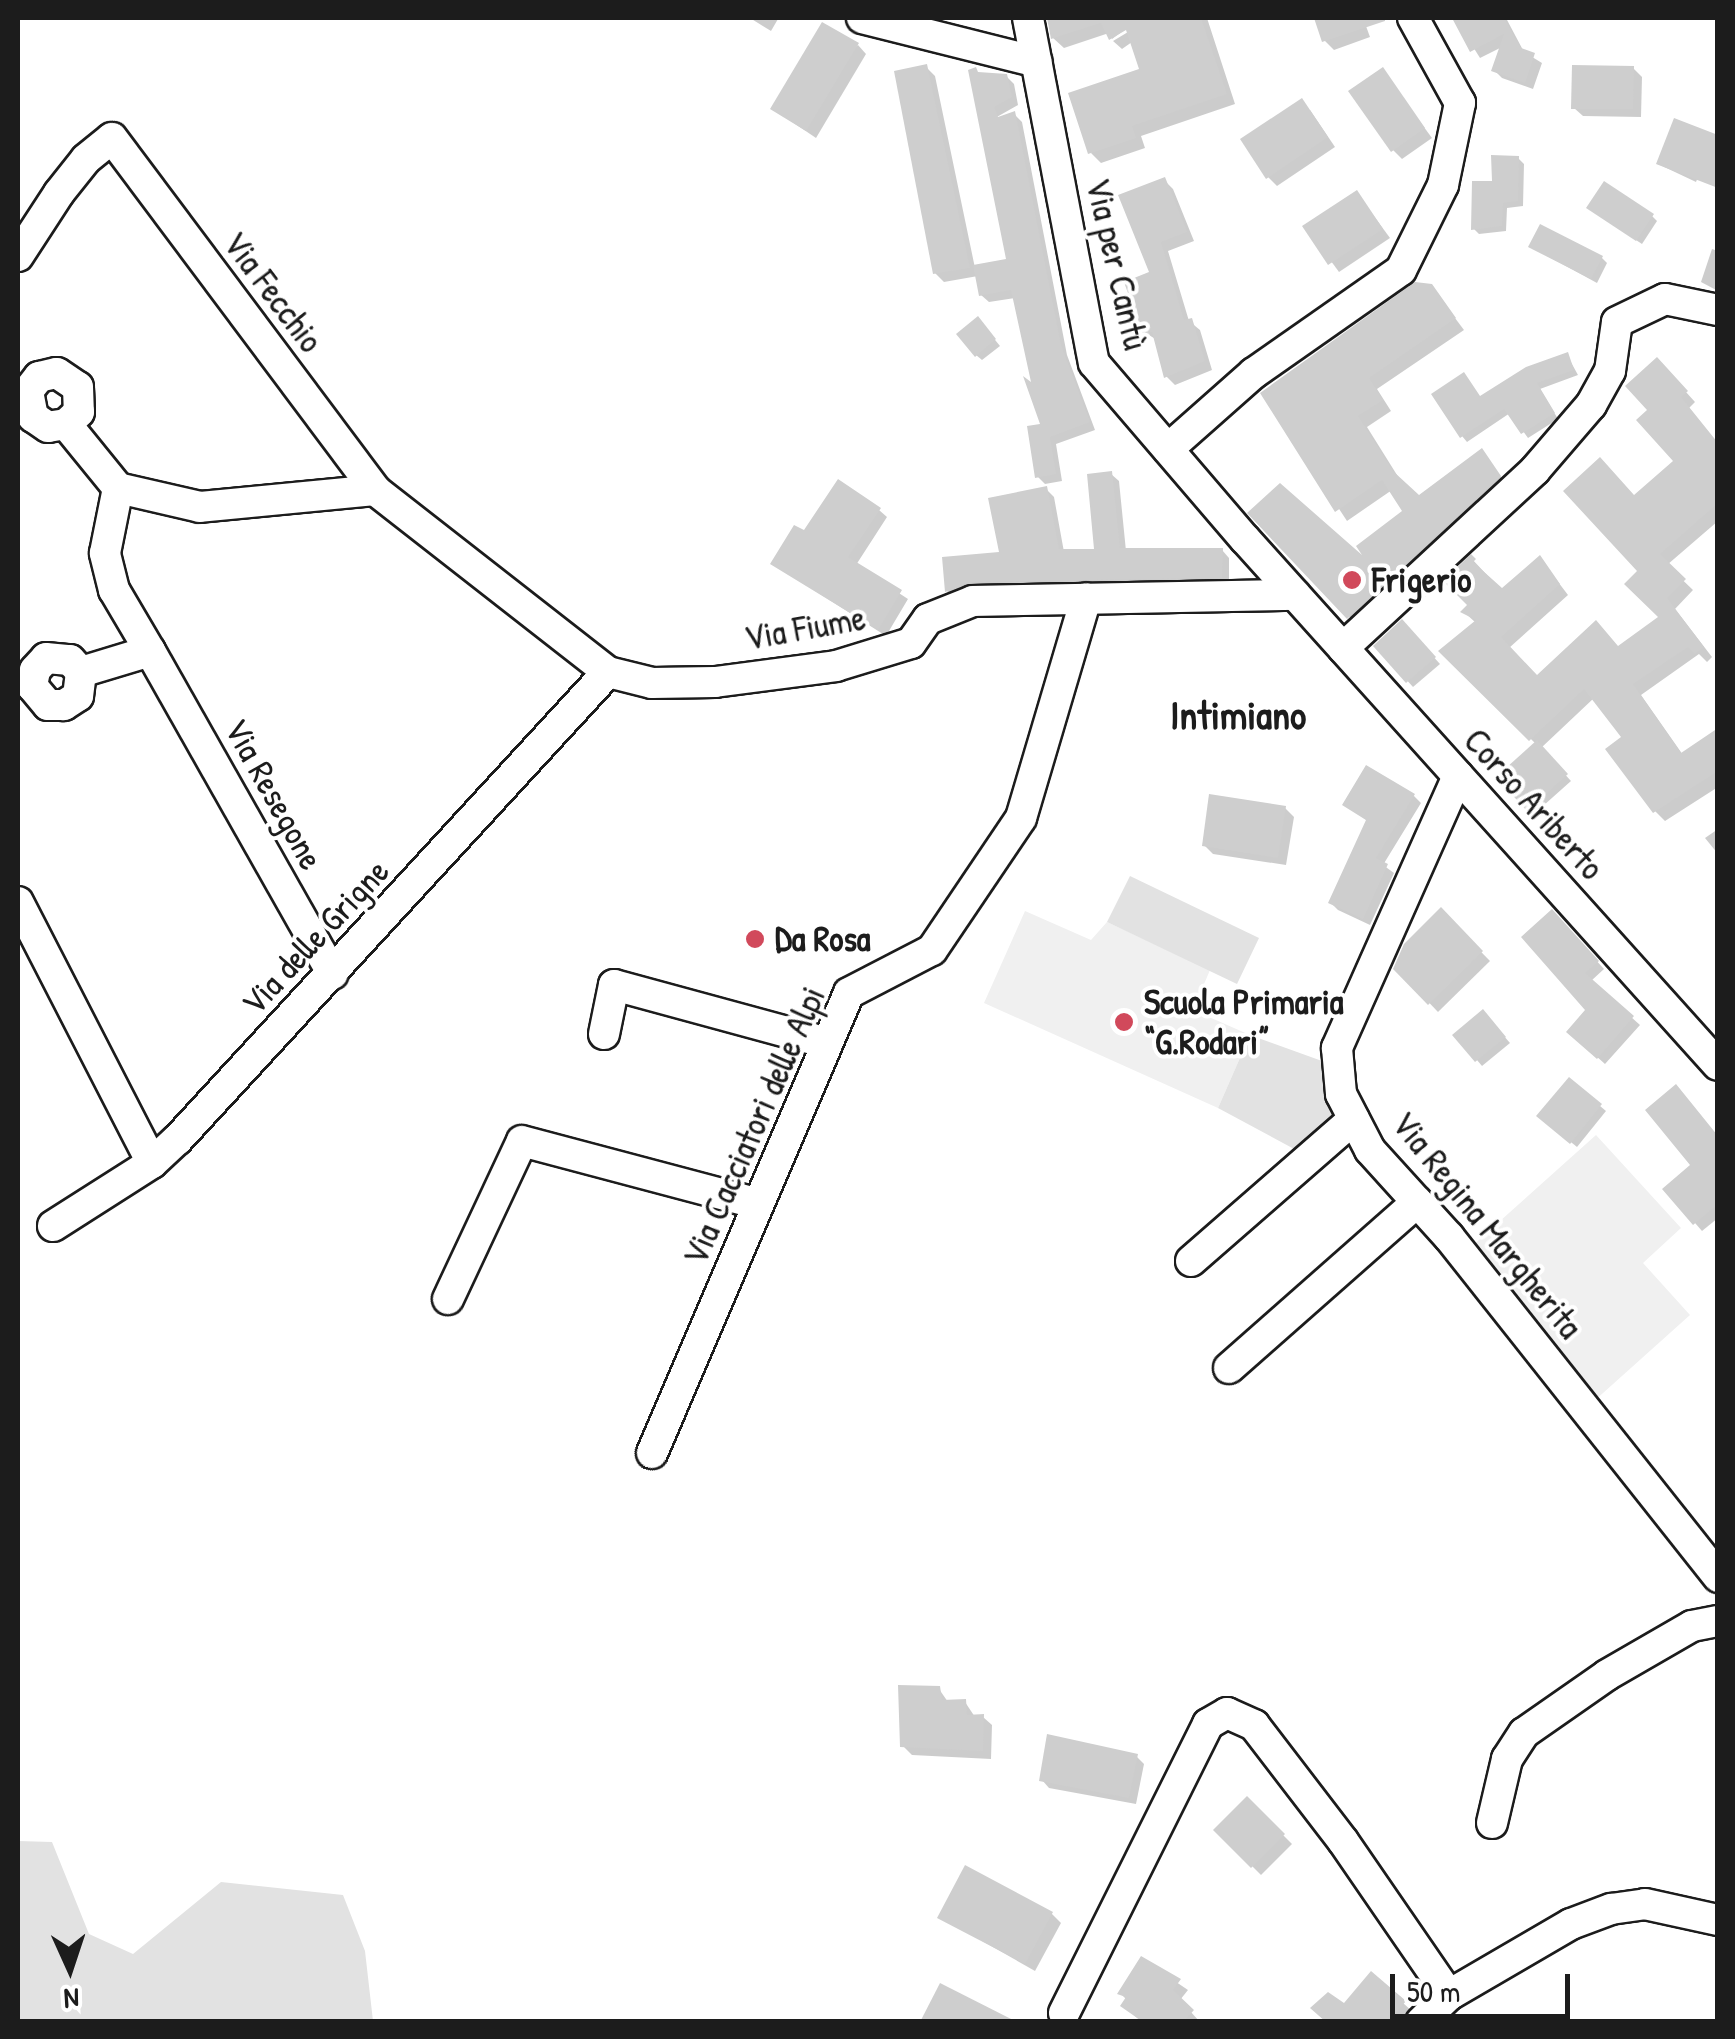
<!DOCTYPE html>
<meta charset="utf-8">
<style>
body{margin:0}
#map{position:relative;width:1735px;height:2039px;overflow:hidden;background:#fff;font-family:"Patrick Hand",sans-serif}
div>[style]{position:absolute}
.built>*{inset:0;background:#f0f0f0}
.green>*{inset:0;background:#e2e2e2}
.shadow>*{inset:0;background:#0003}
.building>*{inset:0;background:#cecece}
.roads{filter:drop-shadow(2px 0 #1c1c1c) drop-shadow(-2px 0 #1c1c1c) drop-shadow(0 2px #1c1c1c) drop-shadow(0 -2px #1c1c1c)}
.minor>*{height:30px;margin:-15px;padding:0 15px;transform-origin:15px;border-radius:15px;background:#fff}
.dots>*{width:28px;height:28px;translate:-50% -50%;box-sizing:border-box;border:5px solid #fff;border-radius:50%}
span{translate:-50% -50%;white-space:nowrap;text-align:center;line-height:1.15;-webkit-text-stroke:8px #fff;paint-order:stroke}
.street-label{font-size:35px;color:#1c1c1c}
.poi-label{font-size:35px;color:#1c1c1c;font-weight:700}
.left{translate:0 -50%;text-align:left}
.quarter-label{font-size:40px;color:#1c1c1c;font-weight:700}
.frame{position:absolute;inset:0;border:20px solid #1c1c1c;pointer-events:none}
.north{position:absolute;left:20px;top:1919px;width:100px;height:100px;-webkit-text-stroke:8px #fff;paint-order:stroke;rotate:177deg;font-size:28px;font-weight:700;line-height:40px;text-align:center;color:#1c1c1c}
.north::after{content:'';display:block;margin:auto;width:35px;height:45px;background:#1c1c1c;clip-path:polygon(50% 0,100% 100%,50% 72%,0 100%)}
.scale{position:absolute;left:1390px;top:1974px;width:180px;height:45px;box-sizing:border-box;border:5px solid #1c1c1c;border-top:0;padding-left:12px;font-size:30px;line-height:35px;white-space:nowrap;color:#1c1c1c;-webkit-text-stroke:8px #fff;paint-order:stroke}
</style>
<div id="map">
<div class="built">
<i style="clip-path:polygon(1025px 911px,1091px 940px,1107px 922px,1210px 970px,1193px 1010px,1250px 1035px,1218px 1108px,984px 1003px)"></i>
<i style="clip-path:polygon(1596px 1135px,1681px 1228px,1643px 1263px,1690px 1315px,1593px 1402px,1461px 1256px)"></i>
</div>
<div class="green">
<i style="clip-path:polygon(1130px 876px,1259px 938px,1237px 984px,1107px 922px)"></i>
<i style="clip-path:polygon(1250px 1035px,1322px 1061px,1329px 1045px,1353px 1118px,1309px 1157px,1218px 1108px)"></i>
<i style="clip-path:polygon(18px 1841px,52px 1842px,89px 1934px,133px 1954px,221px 1882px,343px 1895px,365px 1951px,373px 2021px,18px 2021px)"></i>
</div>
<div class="shadow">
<i style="clip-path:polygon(750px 18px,776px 18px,778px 19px,771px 31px)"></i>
<i style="clip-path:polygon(1049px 18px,1207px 18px,1235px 104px,1141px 136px,1145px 148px,1101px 163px,1091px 153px,1142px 71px,1132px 42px,1122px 49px,1113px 41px,1138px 26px,1135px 22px,1112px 39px,1109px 33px,1064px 48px,1053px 38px)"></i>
<i style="clip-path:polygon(1317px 18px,1363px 18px,1370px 37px,1334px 50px,1325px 41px)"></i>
<i style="clip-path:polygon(1455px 18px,1506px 18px,1524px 52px,1542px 63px,1533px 89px,1502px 78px,1494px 70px,1502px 47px,1480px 58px)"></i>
<i style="clip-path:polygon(858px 45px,866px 54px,816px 138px,773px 109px)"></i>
<i style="clip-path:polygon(926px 67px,935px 76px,975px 268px,1009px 261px,980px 75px,1006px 76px,1014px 84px,1018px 105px,995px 118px,1014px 114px,1022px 122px,1067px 355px,1095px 430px,1056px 444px,1062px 481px,1045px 484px,1037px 476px,1044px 426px,1015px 298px,989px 302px,981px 295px,978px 276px,944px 282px,935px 273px)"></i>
<i style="clip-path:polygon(1633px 68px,1642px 77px,1641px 117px,1583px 116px,1574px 108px)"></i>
<i style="clip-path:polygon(1382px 70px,1432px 138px,1402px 159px,1393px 150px)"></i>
<i style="clip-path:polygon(1310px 110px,1335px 147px,1277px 186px,1268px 177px)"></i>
<i style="clip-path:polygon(1713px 139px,1696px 182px,1658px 164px)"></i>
<i style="clip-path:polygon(1518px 158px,1524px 164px,1523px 206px,1507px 208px,1506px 231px,1479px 234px,1474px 229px,1495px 184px)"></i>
<i style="clip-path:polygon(1164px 180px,1173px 189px,1194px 241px,1168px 251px,1189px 321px,1200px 330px,1212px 370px,1175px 385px,1166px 376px,1157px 340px,1144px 332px)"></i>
<i style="clip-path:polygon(1357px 193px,1390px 238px,1339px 272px,1306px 227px)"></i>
<i style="clip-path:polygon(1595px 213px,1652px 216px,1657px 221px,1642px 244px)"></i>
<i style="clip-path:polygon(1531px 247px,1602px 258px,1607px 263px,1597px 283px)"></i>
<i style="clip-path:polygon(1712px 249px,1718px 251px,1718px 291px,1701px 282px)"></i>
<i style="clip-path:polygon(1431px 286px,1464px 330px,1377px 389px,1391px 411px,1367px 427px,1402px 483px,1419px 499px,1482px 451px,1509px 488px,1359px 627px,1251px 513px,1369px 565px,1405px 511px,1392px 490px,1347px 521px,1263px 393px)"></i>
<i style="clip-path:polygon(983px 325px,1000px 346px,982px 360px,976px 355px)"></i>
<i style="clip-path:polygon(1567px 355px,1578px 375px,1540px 389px,1558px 419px,1528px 438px,1510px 413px,1467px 442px,1462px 436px,1481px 398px)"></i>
<i style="clip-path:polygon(1657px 360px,1695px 402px,1689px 408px,1718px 444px,1718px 521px,1667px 565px,1693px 590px,1675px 609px,1712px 657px,1707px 662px,1699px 654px,1641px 695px,1683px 755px,1718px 732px,1718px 787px,1665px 821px,1655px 811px,1624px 737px,1594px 698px,1541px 748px,1571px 781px,1534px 814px,1499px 778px,1536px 744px,1442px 652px,1476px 623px,1464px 612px,1470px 605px,1471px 558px,1502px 591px,1540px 558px,1568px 595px,1509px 648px,1537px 678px,1619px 648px,1662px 617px,1640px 572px,1635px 498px,1676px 462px,1651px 410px)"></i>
<i style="clip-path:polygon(1111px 474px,1119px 481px,1126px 551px,1222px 550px,1229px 558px,1229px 584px,954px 598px,947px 591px,1002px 555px,1046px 489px,1054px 497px,1064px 552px,1097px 551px)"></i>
<i style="clip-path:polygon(879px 510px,887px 517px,856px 565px,908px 599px,886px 636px,773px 564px,804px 534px)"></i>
<i style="clip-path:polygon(1402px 622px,1440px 664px,1413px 687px,1376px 646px)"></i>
<i style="clip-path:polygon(1414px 796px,1421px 803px,1383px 865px,1394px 873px,1370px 925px,1338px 910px,1331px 903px,1368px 821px,1345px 805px)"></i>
<i style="clip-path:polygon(1285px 808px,1294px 817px,1286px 865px,1213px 854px,1204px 845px)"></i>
<i style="clip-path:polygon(1718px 829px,1718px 854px,1705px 838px)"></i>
<i style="clip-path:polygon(1441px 911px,1490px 961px,1438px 1012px,1396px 968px)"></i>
<i style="clip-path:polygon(1552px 912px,1604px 969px,1591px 981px,1640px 1025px,1605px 1064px,1577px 1039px,1589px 1010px)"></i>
<i style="clip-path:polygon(1488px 1018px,1510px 1043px,1482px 1066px,1456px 1035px)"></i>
<i style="clip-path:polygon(1569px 1080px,1606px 1111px,1577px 1147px,1545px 1121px)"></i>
<i style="clip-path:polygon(1718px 1138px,1718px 1218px,1702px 1231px,1695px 1223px,1693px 1165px)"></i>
<i style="clip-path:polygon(939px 1689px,948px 1702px,965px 1702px,975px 1717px,983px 1717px,992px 1725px,991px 1759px,912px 1755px,903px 1746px)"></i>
<i style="clip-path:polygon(1136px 1756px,1144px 1764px,1136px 1804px,1049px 1788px,1042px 1780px)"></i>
<i style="clip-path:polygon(1247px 1799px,1292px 1844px,1261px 1875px,1216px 1830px)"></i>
<i style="clip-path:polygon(1052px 1914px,1061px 1923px,1035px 1971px,940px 1917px)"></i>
<i style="clip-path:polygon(1142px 1959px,1188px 1990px,1180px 2000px,1200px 2022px,1142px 2022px,1123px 2006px,1127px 2000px,1120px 1993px)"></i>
<i style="clip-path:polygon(1372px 1975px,1413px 2012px,1405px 2022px,1328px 2022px)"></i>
</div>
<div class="building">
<i style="clip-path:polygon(1047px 18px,1201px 18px,1227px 94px,1132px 126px,1136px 138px,1088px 154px,1068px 93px,1139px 69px,1126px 30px,1109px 40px,1101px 23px,1051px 39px)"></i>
<i style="clip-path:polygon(1314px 18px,1385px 18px,1385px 21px,1322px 42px)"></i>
<i style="clip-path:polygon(1452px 18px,1504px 18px,1521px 48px,1535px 53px,1525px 83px,1491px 71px,1504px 34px,1470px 52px)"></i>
<i style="clip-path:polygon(822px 22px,859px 43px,806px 131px,770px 109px)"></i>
<i style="clip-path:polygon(927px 64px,970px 268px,933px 274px,894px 71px)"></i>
<i style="clip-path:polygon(1572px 65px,1634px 66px,1633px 109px,1571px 109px)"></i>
<i style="clip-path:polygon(976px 67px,978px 72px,1007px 74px,1012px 97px,994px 107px,998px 117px,1015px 111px,1061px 345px,1090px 422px,1050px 437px,1056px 474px,1035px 478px,1027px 426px,1040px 424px,1023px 376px,1031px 382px,1011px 290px,979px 296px,973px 265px,1006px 259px,968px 70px)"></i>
<i style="clip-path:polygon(1383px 67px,1425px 128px,1391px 152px,1348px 91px)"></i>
<i style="clip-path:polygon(1302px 98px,1328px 137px,1266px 179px,1240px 139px)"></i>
<i style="clip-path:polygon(1674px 118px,1718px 135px,1718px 188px,1656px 164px)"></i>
<i style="clip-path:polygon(1491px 155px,1519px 156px,1518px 201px,1503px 203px,1502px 226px,1471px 230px,1472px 181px,1492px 181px)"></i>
<i style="clip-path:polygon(1165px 177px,1187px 232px,1161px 242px,1184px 320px,1192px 318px,1205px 361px,1164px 378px,1152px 332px,1142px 333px,1124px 282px,1149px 272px,1118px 195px)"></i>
<i style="clip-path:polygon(1604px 181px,1654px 214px,1636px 241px,1586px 208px)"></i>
<i style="clip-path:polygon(1357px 190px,1383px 229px,1328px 265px,1302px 226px)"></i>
<i style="clip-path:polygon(1540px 224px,1603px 256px,1591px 279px,1528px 247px)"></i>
<i style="clip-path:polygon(1415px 282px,1432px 284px,1456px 318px,1369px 378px,1383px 400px,1358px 416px,1394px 472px,1419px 495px,1482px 448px,1501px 476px,1347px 619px,1247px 513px,1280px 483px,1362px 555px,1356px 546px,1402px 511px,1382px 480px,1335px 512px,1260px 393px)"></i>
<i style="clip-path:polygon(978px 316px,996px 339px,975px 357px,956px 334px)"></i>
<i style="clip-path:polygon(1568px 352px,1574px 370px,1537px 383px,1555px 413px,1521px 434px,1504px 409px,1460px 438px,1431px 394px,1464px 372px,1480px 396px,1526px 367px)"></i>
<i style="clip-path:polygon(1657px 357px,1688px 391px,1681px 397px,1718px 443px,1718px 503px,1660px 554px,1686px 579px,1667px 598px,1704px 647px,1695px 654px,1688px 647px,1633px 684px,1681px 753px,1718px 728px,1718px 771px,1653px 813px,1605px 749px,1621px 737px,1584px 689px,1529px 741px,1438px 651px,1476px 620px,1460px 612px,1467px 605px,1443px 581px,1471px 554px,1476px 559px,1473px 562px,1502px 588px,1540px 555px,1560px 584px,1501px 637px,1537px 675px,1596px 620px,1618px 646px,1658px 617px,1624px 584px,1637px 571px,1563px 491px,1600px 457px,1634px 495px,1673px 461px,1636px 420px,1647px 410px,1625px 386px)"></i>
<i style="clip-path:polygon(1112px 471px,1120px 548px,1223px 548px,1222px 578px,973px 582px,945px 592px,942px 557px,999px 552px,988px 498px,1047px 486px,1059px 549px,1094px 549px,1087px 474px)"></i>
<i style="clip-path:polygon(838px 479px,881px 508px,848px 557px,902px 590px,878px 630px,770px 564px,794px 525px,804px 530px)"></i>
<i style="clip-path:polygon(1402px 619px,1436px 657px,1406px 683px,1373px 646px)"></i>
<i style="clip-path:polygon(1537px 740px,1568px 774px,1527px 811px,1496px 777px)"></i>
<i style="clip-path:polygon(1366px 765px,1415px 794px,1376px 858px,1388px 864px,1363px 919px,1328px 903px,1366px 820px,1342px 805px)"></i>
<i style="clip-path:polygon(1209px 794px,1286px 806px,1278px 858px,1202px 846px)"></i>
<i style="clip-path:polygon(1441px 907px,1483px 951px,1428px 1005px,1393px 969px,1404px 944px)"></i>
<i style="clip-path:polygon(1552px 909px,1599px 961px,1585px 973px,1634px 1016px,1597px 1059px,1566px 1032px,1585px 1010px,1521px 937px)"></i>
<i style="clip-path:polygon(1483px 1009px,1506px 1037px,1475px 1062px,1452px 1035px)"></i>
<i style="clip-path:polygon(1569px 1077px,1602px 1104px,1570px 1144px,1536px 1116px)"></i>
<i style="clip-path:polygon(1676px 1084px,1718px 1136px,1718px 1204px,1693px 1225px,1662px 1189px,1690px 1165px,1645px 1110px)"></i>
<i style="clip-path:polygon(898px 1685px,940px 1686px,942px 1700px,966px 1699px,967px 1715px,984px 1714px,983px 1751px,900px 1747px)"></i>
<i style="clip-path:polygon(1047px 1734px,1138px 1754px,1129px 1798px,1039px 1781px)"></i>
<i style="clip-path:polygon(1247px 1796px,1285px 1834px,1251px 1868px,1213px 1830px)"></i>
<i style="clip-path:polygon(965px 1865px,1053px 1912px,1025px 1964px,937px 1918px)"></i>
<i style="clip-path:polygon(1141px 1956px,1181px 1979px,1173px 1990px,1194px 2010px,1183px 2022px,1143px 2022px,1120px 2006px,1126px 1997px,1117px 1994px)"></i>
<i style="clip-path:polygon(1371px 1971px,1406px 2001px,1388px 2022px,1326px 2022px,1310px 2008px,1328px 1992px,1344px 2003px)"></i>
<i style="clip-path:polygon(940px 1983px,1017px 2022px,920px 2022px)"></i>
</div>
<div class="roads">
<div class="minor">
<i style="left:862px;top:18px;width:180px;rotate:14.1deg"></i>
<i style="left:1028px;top:18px;width:351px;rotate:79.2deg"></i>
<i style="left:1094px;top:363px;width:232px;rotate:49.4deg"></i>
<i style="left:1245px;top:539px;width:707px;rotate:48.04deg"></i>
<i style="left:18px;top:256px;width:75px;rotate:-56.9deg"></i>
<i style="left:59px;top:193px;width:43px;rotate:-51.5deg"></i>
<i style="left:86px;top:159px;width:33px;rotate:-39deg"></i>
<i style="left:112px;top:138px;width:439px;rotate:53.2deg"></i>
<i style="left:375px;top:490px;width:296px;rotate:38deg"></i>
<i style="left:608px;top:672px;width:45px;rotate:14deg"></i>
<i style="left:652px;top:683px;width:63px;rotate:-0.9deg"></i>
<i style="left:715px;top:682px;width:122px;rotate:-7.5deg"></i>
<i style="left:836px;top:666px;width:78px;rotate:-17deg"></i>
<i style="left:911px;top:643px;width:29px;rotate:-55deg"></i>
<i style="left:928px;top:619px;width:48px;rotate:-21.8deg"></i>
<i style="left:973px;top:601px;width:322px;rotate:-1.1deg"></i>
<i style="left:66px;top:424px;width:18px;rotate:171deg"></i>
<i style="left:48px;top:427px;width:18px;rotate:-146deg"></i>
<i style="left:33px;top:417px;width:26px;rotate:-101deg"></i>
<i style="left:28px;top:391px;width:18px;rotate:-52deg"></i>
<i style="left:39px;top:377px;width:18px;rotate:-13deg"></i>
<i style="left:57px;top:373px;width:25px;rotate:34deg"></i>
<i style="left:78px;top:387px;width:25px;rotate:88deg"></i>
<i style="left:79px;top:412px;width:18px;rotate:137deg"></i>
<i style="left:66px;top:424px;width:82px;rotate:50.9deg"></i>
<i style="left:118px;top:488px;width:84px;rotate:13deg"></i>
<i style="left:200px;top:507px;width:176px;rotate:-5.5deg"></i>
<i style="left:1168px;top:449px;width:115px;rotate:-41.5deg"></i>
<i style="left:1254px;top:373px;width:179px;rotate:-35deg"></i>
<i style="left:1401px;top:270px;width:95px;rotate:-63.7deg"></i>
<i style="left:1443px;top:185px;width:84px;rotate:-78.3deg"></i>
<i style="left:1460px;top:103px;width:97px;rotate:-118.9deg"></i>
<i style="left:1343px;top:648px;width:262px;rotate:-42.8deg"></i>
<i style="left:1535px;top:470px;width:86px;rotate:-49.3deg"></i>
<i style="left:1591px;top:405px;width:39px;rotate:-61deg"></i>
<i style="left:1610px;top:371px;width:49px;rotate:-81.9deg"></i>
<i style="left:1617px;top:322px;width:53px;rotate:-25.6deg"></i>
<i style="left:1665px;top:299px;width:54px;rotate:11.7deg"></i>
<i style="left:150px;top:651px;width:371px;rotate:60.5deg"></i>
<i style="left:81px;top:672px;width:24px;rotate:97deg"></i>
<i style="left:78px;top:696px;width:17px;rotate:147deg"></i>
<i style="left:64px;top:705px;width:16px;rotate:180deg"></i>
<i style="left:48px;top:705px;width:25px;rotate:-130deg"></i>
<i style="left:32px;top:686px;width:16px;rotate:-79deg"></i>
<i style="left:35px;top:670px;width:16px;rotate:-47deg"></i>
<i style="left:46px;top:658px;width:24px;rotate:5deg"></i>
<i style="left:70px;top:660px;width:16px;rotate:47deg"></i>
<i style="left:81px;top:672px;width:72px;rotate:-16.9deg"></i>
<i style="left:150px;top:651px;width:71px;rotate:-120.5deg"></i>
<i style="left:114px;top:590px;width:38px;rotate:-104deg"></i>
<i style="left:105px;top:553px;width:66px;rotate:-78.7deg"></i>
<i style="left:1458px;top:776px;width:298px;rotate:114deg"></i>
<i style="left:1337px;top:1048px;width:46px;rotate:85deg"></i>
<i style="left:1341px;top:1094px;width:63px;rotate:62.6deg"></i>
<i style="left:1370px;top:1150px;width:118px;rotate:47.8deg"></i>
<i style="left:1449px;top:1237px;width:434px;rotate:51.6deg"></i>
<i style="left:18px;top:902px;width:293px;rotate:62.8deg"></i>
<i style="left:604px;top:1034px;width:50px;rotate:-78.5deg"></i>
<i style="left:614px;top:985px;width:221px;rotate:15.2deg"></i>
<i style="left:53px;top:1226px;width:117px;rotate:-32.5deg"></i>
<i style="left:152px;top:1163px;width:34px;rotate:-43deg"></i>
<i style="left:177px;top:1140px;width:636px;rotate:-47.36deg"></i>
<i style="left:1191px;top:1261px;width:216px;rotate:-41.1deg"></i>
<i style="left:448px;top:1299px;width:174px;rotate:-64.9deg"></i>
<i style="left:522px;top:1141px;width:244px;rotate:14.9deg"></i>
<i style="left:1229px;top:1368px;width:251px;rotate:-41.4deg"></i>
<i style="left:652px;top:1453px;width:500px;rotate:-66.82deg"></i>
<i style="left:849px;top:993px;width:93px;rotate:-27.4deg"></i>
<i style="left:932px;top:950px;width:159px;rotate:-56deg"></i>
<i style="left:1021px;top:818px;width:229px;rotate:-73.5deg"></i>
<i style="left:1492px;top:1823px;width:66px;rotate:-76.8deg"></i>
<i style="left:1507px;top:1759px;width:31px;rotate:-57deg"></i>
<i style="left:1524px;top:1733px;width:101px;rotate:-34.9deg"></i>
<i style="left:1607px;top:1675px;width:98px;rotate:-30deg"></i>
<i style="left:1692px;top:1626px;width:26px;rotate:-11deg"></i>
<i style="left:1064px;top:2013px;width:323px;rotate:-63.5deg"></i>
<i style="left:1208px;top:1724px;width:22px;rotate:-30deg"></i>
<i style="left:1227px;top:1713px;width:30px;rotate:24deg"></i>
<i style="left:1254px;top:1725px;width:146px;rotate:52.5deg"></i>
<i style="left:1343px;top:1841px;width:187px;rotate:55.5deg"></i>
<i style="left:1421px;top:2022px;width:39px;rotate:-44deg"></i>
<i style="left:1449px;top:1995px;width:141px;rotate:-30.2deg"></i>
<i style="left:1571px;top:1924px;width:43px;rotate:-20.6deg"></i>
<i style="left:1611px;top:1909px;width:34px;rotate:-8deg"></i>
<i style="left:1645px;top:1904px;width:75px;rotate:12.4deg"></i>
</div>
</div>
<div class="dots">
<i style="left:1352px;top:580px;background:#d1495b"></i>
<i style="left:755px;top:939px;background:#d1495b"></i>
<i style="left:1124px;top:1022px;background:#d1495b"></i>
</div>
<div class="street-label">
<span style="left:1117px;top:264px;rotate:77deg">Via per Cantù</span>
<span style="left:273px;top:292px;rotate:53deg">Via Fecchio</span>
<span style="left:805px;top:628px;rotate:-10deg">Via Fiume</span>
<span style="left:274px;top:794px;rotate:61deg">Via Resegone</span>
<span style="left:1534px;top:804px;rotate:48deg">Corso Ariberto</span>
<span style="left:315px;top:937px;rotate:-47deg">Via delle Grigne</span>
<span style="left:754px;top:1126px;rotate:-66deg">Via Cacciatori delle Alpi</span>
<span style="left:1487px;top:1225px;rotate:51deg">Via Regina Margherita</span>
</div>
<div class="poi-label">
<span class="left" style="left:1372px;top:580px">Frigerio</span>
<span class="left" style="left:775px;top:939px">Da Rosa</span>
<span class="left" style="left:1144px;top:1022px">Scuola Primaria<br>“G.Rodari”</span>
</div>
<div class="quarter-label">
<span style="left:1238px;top:714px">Intimiano</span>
</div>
<div class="frame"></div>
<div class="north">N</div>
<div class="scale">50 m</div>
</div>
